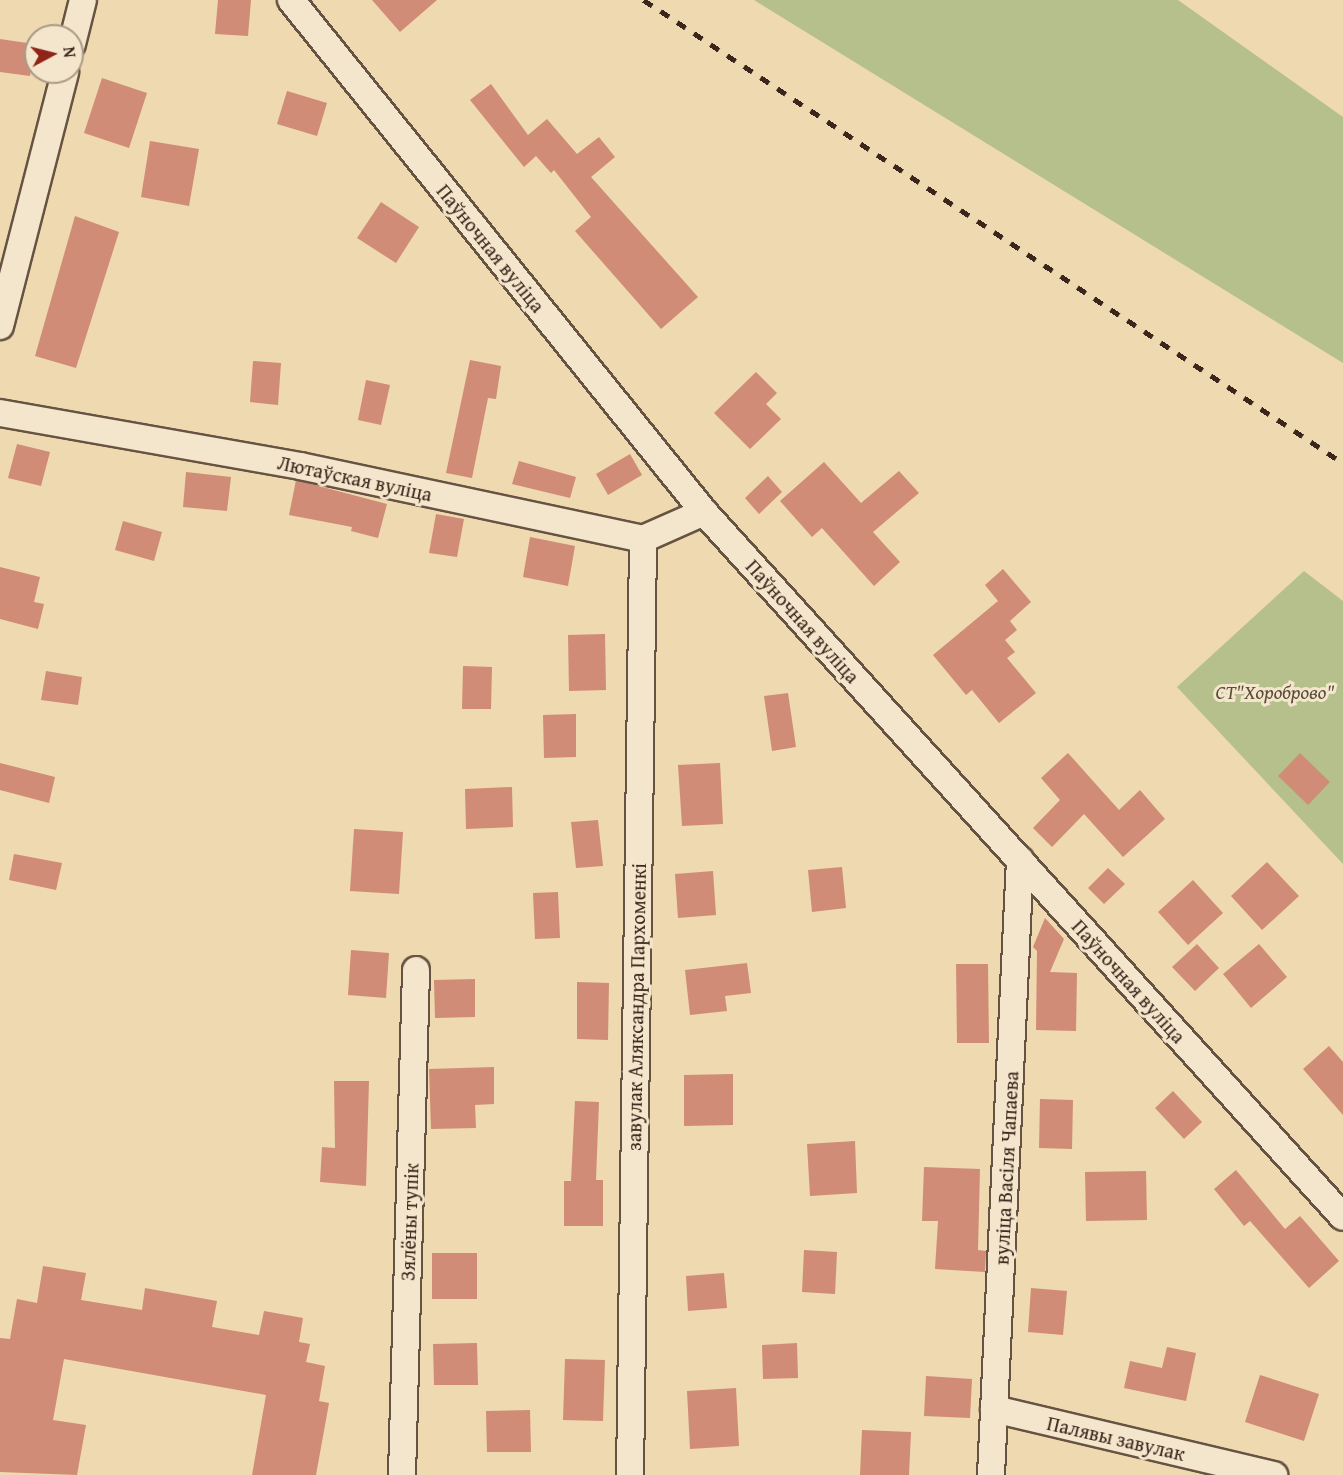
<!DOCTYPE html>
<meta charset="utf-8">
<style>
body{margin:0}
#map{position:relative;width:1343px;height:1475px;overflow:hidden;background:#eed9b1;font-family:"Gentium Book Plus",serif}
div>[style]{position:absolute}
.green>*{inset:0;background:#b6c08d}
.building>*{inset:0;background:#d08c76}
.roads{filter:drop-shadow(2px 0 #675341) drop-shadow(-2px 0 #675341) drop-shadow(0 2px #675341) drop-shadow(0 -2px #675341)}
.street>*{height:26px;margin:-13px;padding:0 13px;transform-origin:13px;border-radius:13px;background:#f4e6cc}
.rail>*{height:4.5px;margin-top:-2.25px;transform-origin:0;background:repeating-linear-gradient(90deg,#3a261c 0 10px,transparent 0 20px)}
span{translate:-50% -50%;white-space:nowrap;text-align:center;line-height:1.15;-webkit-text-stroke:6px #f4e6cc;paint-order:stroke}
.street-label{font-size:20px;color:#3a261c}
.park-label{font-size:20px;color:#594c38;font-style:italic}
.north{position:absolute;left:24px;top:24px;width:60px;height:60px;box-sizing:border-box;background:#f4e6cc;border:2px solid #aa9986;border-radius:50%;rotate:83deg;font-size:16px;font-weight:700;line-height:24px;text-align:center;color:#3a261c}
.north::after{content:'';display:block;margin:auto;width:21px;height:27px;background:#8f2418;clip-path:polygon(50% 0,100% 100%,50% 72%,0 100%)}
</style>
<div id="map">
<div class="green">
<i style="clip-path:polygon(754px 0,1178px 0,1343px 117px,1343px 363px)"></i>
<i style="clip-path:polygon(1304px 571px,1343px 601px,1343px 864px,1177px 687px)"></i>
</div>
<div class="building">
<i style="clip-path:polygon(218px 0,251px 0,248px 36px,215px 34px)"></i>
<i style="clip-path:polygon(372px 0,437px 0,400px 32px)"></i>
<i style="clip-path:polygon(0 39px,34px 44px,30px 76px,0 72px)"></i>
<i style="clip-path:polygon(102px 78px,147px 93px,129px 148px,84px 133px)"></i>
<i style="clip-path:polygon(491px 84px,528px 135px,547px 119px,577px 154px,599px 137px,615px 157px,591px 177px,698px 297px,661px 329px,575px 231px,591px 217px,554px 170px,551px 173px,536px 156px,524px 167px,470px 100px)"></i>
<i style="clip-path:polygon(287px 91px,327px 103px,317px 136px,277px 124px)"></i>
<i style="clip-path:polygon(150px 141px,199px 149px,189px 206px,141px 197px)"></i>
<i style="clip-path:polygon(381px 202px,419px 227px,396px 263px,357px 238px)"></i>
<i style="clip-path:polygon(75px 216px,119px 232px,76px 368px,35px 356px)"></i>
<i style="clip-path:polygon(470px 360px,501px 366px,496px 399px,488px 398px,472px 478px,446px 473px)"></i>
<i style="clip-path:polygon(253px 361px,281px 363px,278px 405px,250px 402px)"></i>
<i style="clip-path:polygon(756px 372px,777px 393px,766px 404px,781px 419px,750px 449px,714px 413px)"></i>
<i style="clip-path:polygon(366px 380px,390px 385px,381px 425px,358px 420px)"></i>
<i style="clip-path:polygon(17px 444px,50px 452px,41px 486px,8px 478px)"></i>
<i style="clip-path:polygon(630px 454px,642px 475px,608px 495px,596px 474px)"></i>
<i style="clip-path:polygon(519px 461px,576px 477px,570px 498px,512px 484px)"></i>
<i style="clip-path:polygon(824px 462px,861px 503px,899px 471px,919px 493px,873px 532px,900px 562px,874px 586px,822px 528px,812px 537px,780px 501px)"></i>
<i style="clip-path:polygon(186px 472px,231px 477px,227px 511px,183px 507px)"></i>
<i style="clip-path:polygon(768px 476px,782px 492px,759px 514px,745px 498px)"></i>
<i style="clip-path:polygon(296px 480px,387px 504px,378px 538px,351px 531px,352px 527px,289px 515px)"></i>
<i style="clip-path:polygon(436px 514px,464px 519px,457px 557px,429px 553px)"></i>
<i style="clip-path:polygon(123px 521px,162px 532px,154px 561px,115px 550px)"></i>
<i style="clip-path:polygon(530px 537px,575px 546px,568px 586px,523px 577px)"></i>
<i style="clip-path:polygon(0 567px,40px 577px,34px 602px,44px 604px,38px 629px,0 619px)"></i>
<i style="clip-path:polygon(1003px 569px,1031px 602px,1010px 621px,1017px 630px,1005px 640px,1015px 652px,1007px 658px,1036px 693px,999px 723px,972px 690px,966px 695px,933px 655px,998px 601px,985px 585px)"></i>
<i style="clip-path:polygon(605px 634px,606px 690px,569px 691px,568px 635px)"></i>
<i style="clip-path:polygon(463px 666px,492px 667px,491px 709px,462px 709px)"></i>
<i style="clip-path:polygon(46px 671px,82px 677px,78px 705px,41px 700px)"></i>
<i style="clip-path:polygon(788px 693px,796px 747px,772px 751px,764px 696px)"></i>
<i style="clip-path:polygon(576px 714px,576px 757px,544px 758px,543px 715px)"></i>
<i style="clip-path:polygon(1068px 753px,1119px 810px,1140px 790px,1165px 819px,1123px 857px,1084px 814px,1052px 847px,1033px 828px,1060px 800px,1041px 778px)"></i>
<i style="clip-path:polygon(1300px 753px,1330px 782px,1308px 805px,1278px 776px)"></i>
<i style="clip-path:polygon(0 763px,55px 777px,49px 803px,0 790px)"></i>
<i style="clip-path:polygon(720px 763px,723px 824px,682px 826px,678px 765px)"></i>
<i style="clip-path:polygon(512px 787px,513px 827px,466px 829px,465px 789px)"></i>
<i style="clip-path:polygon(598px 820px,603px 866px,576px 868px,571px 822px)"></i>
<i style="clip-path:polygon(354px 829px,403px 832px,399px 894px,350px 891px)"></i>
<i style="clip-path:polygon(14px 854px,62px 863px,56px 890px,9px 880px)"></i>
<i style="clip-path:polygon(1267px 862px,1299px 896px,1262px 930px,1231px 896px)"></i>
<i style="clip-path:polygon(842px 867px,846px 908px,812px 912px,808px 870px)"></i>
<i style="clip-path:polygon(1108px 868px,1125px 884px,1104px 904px,1088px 888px)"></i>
<i style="clip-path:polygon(713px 871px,716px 915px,678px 918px,675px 874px)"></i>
<i style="clip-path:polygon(1193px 880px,1223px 913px,1188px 945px,1158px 912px)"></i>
<i style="clip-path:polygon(558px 892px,560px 938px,535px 939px,533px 893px)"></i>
<i style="clip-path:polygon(1045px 918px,1064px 939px,1050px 972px,1077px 973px,1076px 1031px,1036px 1030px,1037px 951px,1033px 947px)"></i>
<i style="clip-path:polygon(1197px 944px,1219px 968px,1195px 991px,1172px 967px)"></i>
<i style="clip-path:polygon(1259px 944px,1287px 977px,1251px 1008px,1223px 974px)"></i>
<i style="clip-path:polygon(351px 950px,389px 953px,386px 998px,348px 995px)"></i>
<i style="clip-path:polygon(747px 963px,751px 993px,725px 996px,727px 1011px,690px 1015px,685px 970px)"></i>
<i style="clip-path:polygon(956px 964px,988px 964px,989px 1043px,957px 1043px)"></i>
<i style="clip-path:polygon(475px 979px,475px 1017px,435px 1018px,434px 980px)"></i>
<i style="clip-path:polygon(577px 982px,609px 983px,608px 1040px,577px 1039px)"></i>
<i style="clip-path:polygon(1329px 1046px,1343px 1062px,1343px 1115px,1303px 1069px)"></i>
<i style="clip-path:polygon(494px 1067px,494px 1104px,475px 1105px,476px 1128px,431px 1129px,429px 1069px)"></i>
<i style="clip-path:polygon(733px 1074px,733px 1125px,684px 1126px,684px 1075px)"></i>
<i style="clip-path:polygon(334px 1081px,369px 1081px,366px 1186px,320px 1182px,322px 1147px,335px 1148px)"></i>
<i style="clip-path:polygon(1173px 1091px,1202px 1122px,1184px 1139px,1155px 1108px)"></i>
<i style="clip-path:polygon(1040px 1099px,1073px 1100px,1072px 1149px,1039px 1148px)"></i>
<i style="clip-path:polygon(575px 1101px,599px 1102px,596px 1180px,603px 1180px,603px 1226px,564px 1226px,564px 1181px,571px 1181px)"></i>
<i style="clip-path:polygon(855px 1141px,857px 1193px,810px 1196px,807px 1144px)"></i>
<i style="clip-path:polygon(924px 1167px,980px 1169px,978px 1250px,986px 1251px,985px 1272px,935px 1269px,938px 1221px,922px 1221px)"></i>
<i style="clip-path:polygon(1236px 1170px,1285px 1229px,1300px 1216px,1339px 1261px,1309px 1288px,1250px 1221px,1244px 1226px,1214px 1189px)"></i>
<i style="clip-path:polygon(1146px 1171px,1147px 1220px,1086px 1221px,1085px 1172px)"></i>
<i style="clip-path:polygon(804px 1250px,837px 1252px,835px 1294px,802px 1292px)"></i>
<i style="clip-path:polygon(432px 1253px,477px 1253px,477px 1299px,432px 1299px)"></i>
<i style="clip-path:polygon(43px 1266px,86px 1273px,81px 1300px,142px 1310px,145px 1288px,217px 1301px,212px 1327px,259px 1335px,264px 1311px,303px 1318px,299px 1342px,310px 1344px,306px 1362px,325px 1366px,319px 1401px,329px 1403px,316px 1475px,252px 1475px,266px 1395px,64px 1359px,53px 1420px,86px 1425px,77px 1475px,0 1472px,0 1338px,10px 1339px,17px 1299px,37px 1303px)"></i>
<i style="clip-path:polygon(724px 1273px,727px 1308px,688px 1311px,686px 1276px)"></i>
<i style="clip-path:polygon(1031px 1288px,1067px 1291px,1063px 1335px,1028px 1332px)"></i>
<i style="clip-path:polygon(477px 1343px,478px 1385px,434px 1385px,433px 1344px)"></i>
<i style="clip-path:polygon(797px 1343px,798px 1378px,763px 1379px,762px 1345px)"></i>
<i style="clip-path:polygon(1167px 1347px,1196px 1353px,1186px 1401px,1124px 1388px,1130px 1361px,1162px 1368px)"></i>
<i style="clip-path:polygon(565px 1359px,605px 1360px,603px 1421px,563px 1420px)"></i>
<i style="clip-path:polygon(1260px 1375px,1319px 1394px,1304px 1441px,1245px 1422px)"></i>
<i style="clip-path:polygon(926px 1376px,972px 1379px,970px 1418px,924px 1416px)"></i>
<i style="clip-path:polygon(736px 1388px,739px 1446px,690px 1449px,687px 1391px)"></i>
<i style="clip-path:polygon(530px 1410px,531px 1452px,487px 1452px,486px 1411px)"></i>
<i style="clip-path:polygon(862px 1430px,911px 1432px,909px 1475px,860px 1475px)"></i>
</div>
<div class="roads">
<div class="street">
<i style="left:291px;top:0;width:658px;rotate:51.11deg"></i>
<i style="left:704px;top:512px;width:951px;rotate:47.81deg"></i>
<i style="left:72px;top:44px;width:45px;rotate:-76deg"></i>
<i style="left:0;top:326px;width:262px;rotate:-75.6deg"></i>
<i style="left:0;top:413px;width:305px;rotate:10deg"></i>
<i style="left:300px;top:466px;width:351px;rotate:12deg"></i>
<i style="left:643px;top:539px;width:67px;rotate:-23.9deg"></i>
<i style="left:994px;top:1409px;width:288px;rotate:13.3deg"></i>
<i style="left:402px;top:1475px;width:505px;rotate:-88.41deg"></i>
<i style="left:630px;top:1475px;width:936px;rotate:-89.2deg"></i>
<i style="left:991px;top:1475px;width:616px;rotate:-87.3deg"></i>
</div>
</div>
<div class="rail">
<i style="left:644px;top:0;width:838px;rotate:33.52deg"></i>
</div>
<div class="street-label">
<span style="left:491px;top:248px;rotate:51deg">Паўночная вуліца</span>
<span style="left:355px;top:478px;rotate:12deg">Лютаўская вуліца</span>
<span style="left:803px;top:621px;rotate:48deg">Паўночная вуліца</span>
<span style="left:1129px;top:981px;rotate:48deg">Паўночная вуліца</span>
<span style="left:636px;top:1007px;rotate:-89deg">завулак Аляксандра Пархоменкі</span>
<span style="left:1006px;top:1168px;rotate:-87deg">вуліца Васіля Чапаева</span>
<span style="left:409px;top:1222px;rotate:-88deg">Зялёны тупік</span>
<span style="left:1116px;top:1438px;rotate:13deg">Палявы завулак</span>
</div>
<div class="park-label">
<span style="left:1275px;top:691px">СТ"Хороброво"</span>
</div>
<div class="north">N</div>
</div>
